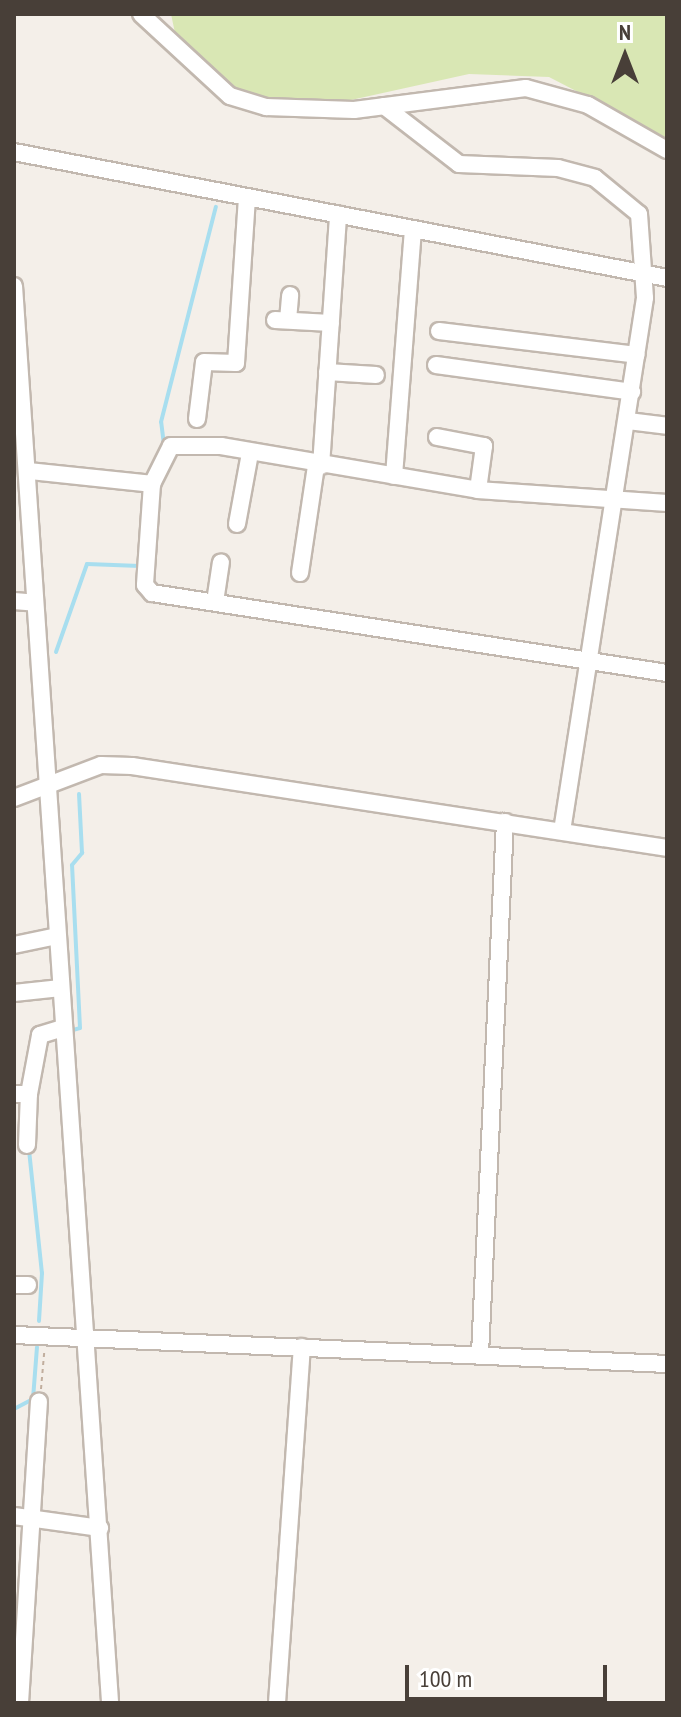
<!DOCTYPE html>
<style>
body{margin:0}
#map{position:relative;width:681px;height:1717px;overflow:hidden;background:#f4efe9;font-family:"PT Sans Narrow",sans-serif}
div>[style]{position:absolute}
.green>*{inset:0;background:#d9e7b4}
.stream>*{height:4px;margin:-2px;padding:0 2px;transform-origin:2px;border-radius:2px;background:#a8deef}
.path>*{height:2px;margin-top:-1px;transform-origin:0;background:repeating-linear-gradient(90deg,#c1ae9e 0 4px,transparent 0 8px)}
.roads{filter:drop-shadow(2px 0 #c2b8af) drop-shadow(-2px 0 #c2b8af) drop-shadow(0 2px #c2b8af) drop-shadow(0 -2px #c2b8af)}
.minor>*{height:16px;margin:-8px;padding:0 8px;transform-origin:8px;border-radius:8px;background:#fff}
span{translate:-50% -50%;white-space:nowrap;text-align:center;line-height:1.15;-webkit-text-stroke:7px #fff;paint-order:stroke}
.frame{position:absolute;inset:0;border:16px solid #483f38;pointer-events:none}
.north{position:absolute;left:585px;top:16px;width:80px;height:80px;-webkit-text-stroke:6px #fff;paint-order:stroke;rotate:0deg;font-size:22px;font-weight:700;line-height:32px;text-align:center;color:#483f38}
.north::after{content:'';display:block;margin:auto;width:28px;height:36px;background:#483f38;clip-path:polygon(50% 0,100% 100%,50% 72%,0 100%)}
.scale{position:absolute;left:405px;top:1665px;width:202px;height:36px;box-sizing:border-box;border:4px solid #483f38;border-top:0;padding-left:10px;font-size:24px;line-height:28px;white-space:nowrap;color:#483f38;-webkit-text-stroke:6px #fff;paint-order:stroke}
</style>
<div id="map">
<div class="green">
<i style="clip-path:polygon(171px 14px,667px 14px,667px 138px,549px 77px,469px 74px,351px 100px,245px 101px,179px 52px)"></i>
</div>
<div class="stream">
<i style="left:164px;top:445px;width:23px;rotate:-97deg"></i>
<i style="left:161px;top:422px;width:222px;rotate:-75.7deg"></i>
<i style="left:56px;top:652px;width:93px;rotate:-70.6deg"></i>
<i style="left:87px;top:564px;width:53px;rotate:2.2deg"></i>
<i style="left:73px;top:1030px;width:7px;rotate:-16deg"></i>
<i style="left:80px;top:1028px;width:163px;rotate:-92.8deg"></i>
<i style="left:72px;top:865px;width:16px;rotate:-50deg"></i>
<i style="left:82px;top:853px;width:59px;rotate:-92.9deg"></i>
<i style="left:29px;top:1150px;width:124px;rotate:84deg"></i>
<i style="left:42px;top:1273px;width:48px;rotate:93.6deg"></i>
<i style="left:14px;top:1409px;width:21px;rotate:-28deg"></i>
<i style="left:33px;top:1399px;width:52px;rotate:-85.6deg"></i>
</div>
<div class="path">
<i style="left:41px;top:1389px;width:37px;rotate:-85deg"></i>
</div>
<div class="roads">
<div class="minor">
<i style="left:141px;top:14px;width:121px;rotate:42.7deg"></i>
<i style="left:230px;top:96px;width:38px;rotate:17deg"></i>
<i style="left:266px;top:107px;width:88px;rotate:2deg"></i>
<i style="left:354px;top:110px;width:173px;rotate:-7.3deg"></i>
<i style="left:526px;top:88px;width:64px;rotate:15.3deg"></i>
<i style="left:588px;top:105px;width:91px;rotate:29.7deg"></i>
<i style="left:384px;top:106px;width:95px;rotate:37.7deg"></i>
<i style="left:459px;top:164px;width:99px;rotate:2.3deg"></i>
<i style="left:558px;top:168px;width:38px;rotate:15deg"></i>
<i style="left:595px;top:178px;width:57px;rotate:39.3deg"></i>
<i style="left:639px;top:214px;width:84px;rotate:85.9deg"></i>
<i style="left:645px;top:298px;width:539px;rotate:98.85deg"></i>
<i style="left:14px;top:152px;width:665px;rotate:10.92deg"></i>
<i style="left:14px;top:286px;width:1420px;rotate:86.12deg"></i>
<i style="left:275px;top:320px;width:56px;rotate:3.1deg"></i>
<i style="left:288px;top:320px;width:25px;rotate:-85deg"></i>
<i style="left:439px;top:331px;width:199px;rotate:6.9deg"></i>
<i style="left:436px;top:365px;width:198px;rotate:7.8deg"></i>
<i style="left:327px;top:372px;width:49px;rotate:3.5deg"></i>
<i style="left:197px;top:419px;width:57px;rotate:-83deg"></i>
<i style="left:204px;top:362px;width:32px;rotate:2deg"></i>
<i style="left:236px;top:363px;width:166px;rotate:-86.2deg"></i>
<i style="left:628px;top:421px;width:39px;rotate:7deg"></i>
<i style="left:437px;top:437px;width:48px;rotate:10.8deg"></i>
<i style="left:484px;top:446px;width:44px;rotate:97.8deg"></i>
<i style="left:321px;top:466px;width:252px;rotate:-86.1deg"></i>
<i style="left:29px;top:471px;width:124px;rotate:6deg"></i>
<i style="left:152px;top:484px;width:101px;rotate:94deg"></i>
<i style="left:145px;top:585px;width:11px;rotate:49deg"></i>
<i style="left:152px;top:593px;width:521px;rotate:8.83deg"></i>
<i style="left:394px;top:476px;width:247px;rotate:-85.6deg"></i>
<i style="left:152px;top:484px;width:42px;rotate:-63.4deg"></i>
<i style="left:171px;top:446px;width:50px"></i>
<i style="left:221px;top:446px;width:261px;rotate:9.7deg"></i>
<i style="left:478px;top:490px;width:189px;rotate:3.9deg"></i>
<i style="left:237px;top:524px;width:72px;rotate:-79.6deg"></i>
<i style="left:300px;top:573px;width:108px;rotate:-81.5deg"></i>
<i style="left:14px;top:601px;width:21px;rotate:5deg"></i>
<i style="left:215px;top:602px;width:40px;rotate:-81.5deg"></i>
<i style="left:14px;top:798px;width:93px;rotate:-20.8deg"></i>
<i style="left:101px;top:765px;width:31px;rotate:2deg"></i>
<i style="left:132px;top:766px;width:541px;rotate:8.71deg"></i>
<i style="left:14px;top:945px;width:44px;rotate:-11.8deg"></i>
<i style="left:14px;top:993px;width:47px;rotate:-6.1deg"></i>
<i style="left:14px;top:1094px;width:15px"></i>
<i style="left:29px;top:1094px;width:60px;rotate:-79.4deg"></i>
<i style="left:40px;top:1035px;width:24px;rotate:-17deg"></i>
<i style="left:27px;top:1145px;width:51px;rotate:-87.8deg"></i>
<i style="left:14px;top:1285px;width:14px"></i>
<i style="left:14px;top:1335px;width:654px;rotate:2.54deg"></i>
<i style="left:480px;top:1354px;width:533px;rotate:-87.31deg"></i>
<i style="left:14px;top:1516px;width:87px;rotate:7.9deg"></i>
<i style="left:20px;top:1703px;width:302px;rotate:-86.4deg"></i>
<i style="left:277px;top:1703px;width:357px;rotate:-86deg"></i>
</div>
</div>
<div class="frame"></div>
<div class="north">N</div>
<div class="scale">100 m</div>
</div>
